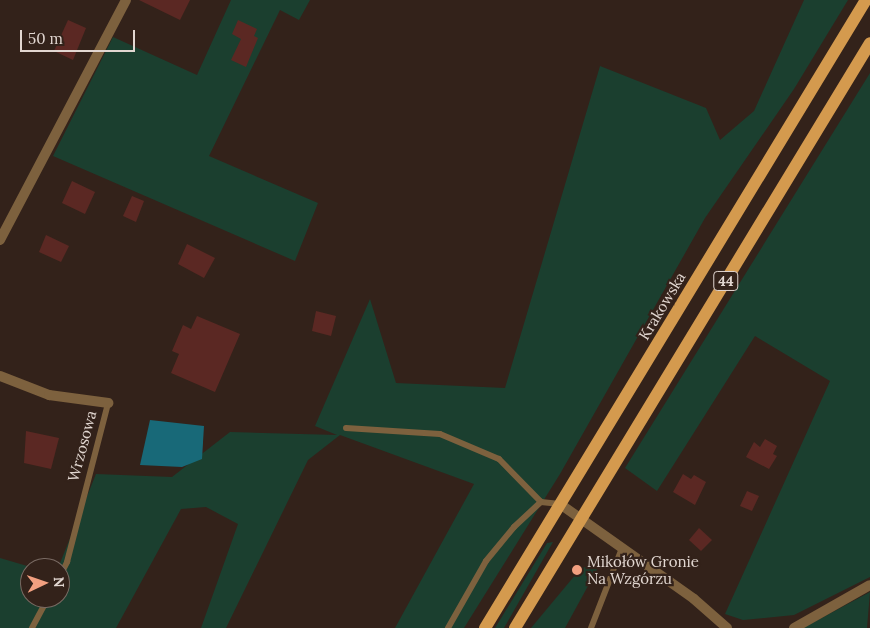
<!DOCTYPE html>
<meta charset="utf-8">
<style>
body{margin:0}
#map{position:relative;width:870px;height:628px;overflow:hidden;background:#33221a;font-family:Lora,serif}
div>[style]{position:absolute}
.green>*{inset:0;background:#1b3f2f}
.water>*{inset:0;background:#186978}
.building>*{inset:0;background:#5b2823}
.lane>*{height:6px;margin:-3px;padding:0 3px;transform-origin:3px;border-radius:3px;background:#7d613e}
.street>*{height:10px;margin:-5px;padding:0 5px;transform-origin:5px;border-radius:5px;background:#7d613e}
.primary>*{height:12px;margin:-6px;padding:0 6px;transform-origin:6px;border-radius:6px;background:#d49a4e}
.dots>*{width:14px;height:14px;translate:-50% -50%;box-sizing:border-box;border:2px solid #33221a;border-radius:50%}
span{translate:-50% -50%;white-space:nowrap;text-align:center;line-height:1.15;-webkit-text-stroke:4.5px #33221a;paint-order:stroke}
.shield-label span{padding:1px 4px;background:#33221a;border:1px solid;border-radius:4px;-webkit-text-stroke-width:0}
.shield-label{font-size:14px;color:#e2d7d1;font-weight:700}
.street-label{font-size:15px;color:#e2d7d1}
.poi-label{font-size:15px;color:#e2d7d1}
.left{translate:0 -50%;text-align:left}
.north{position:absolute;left:20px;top:558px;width:50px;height:50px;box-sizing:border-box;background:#33221a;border:1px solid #796a63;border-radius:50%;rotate:87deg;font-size:14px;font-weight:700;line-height:20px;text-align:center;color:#e2d7d1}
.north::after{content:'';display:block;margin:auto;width:18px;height:22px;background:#f2a080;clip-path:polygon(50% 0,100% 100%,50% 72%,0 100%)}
.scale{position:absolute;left:20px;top:30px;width:115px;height:22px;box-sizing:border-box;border:2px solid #e2d7d1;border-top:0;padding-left:6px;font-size:15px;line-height:18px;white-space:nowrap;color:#e2d7d1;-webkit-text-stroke:4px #33221a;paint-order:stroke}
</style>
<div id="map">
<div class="green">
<i style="clip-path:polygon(231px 0,310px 0,299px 20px,280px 10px,209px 156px,318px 203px,295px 261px,53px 156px,113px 37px,197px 75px)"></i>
<i style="clip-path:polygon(804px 0,848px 0,794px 89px,705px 218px,560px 474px,464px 628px,395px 628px,474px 484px,340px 435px,308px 460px,226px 628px,201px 628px,238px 524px,206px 507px,181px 509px,116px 628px,0 628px,0 558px,34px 568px,30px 568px,30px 598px,60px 598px,58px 568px,96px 474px,172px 477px,230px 432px,337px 435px,315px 426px,370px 299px,396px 383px,505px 388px,600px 66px,706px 108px,720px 140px,754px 111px)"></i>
<i style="clip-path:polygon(870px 73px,870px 577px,794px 615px,743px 620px,725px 614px,830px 381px,755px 336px,657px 491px,625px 468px)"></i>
<i style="clip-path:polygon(553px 542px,504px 628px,495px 628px,547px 543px)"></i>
<i style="clip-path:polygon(600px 564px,565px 628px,531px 628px,581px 568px)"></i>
<i style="clip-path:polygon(870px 592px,867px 628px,803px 628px)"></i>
</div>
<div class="water">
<i style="clip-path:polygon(150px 420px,204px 426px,202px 459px,182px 467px,140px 465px)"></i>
</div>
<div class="building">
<i style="clip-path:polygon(139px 0,190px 0,180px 20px)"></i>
<i style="clip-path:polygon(68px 20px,86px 28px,73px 60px,54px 51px)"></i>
<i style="clip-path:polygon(238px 20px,257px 29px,254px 36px,258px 38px,246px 67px,231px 60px,241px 39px,232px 34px)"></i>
<i style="clip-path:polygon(72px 181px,95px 192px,85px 214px,62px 203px)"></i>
<i style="clip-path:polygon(132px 196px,144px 201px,136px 222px,123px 216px)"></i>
<i style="clip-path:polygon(46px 235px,69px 246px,61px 262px,39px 252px)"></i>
<i style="clip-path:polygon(187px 244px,215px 258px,204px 278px,178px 264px)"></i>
<i style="clip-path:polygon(316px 311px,336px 316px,331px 336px,312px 331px)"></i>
<i style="clip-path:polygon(197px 316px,240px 334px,215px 392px,171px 373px,179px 354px,172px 351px,183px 325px,191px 329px)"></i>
<i style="clip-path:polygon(26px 431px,59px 438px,51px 469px,24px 463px)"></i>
<i style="clip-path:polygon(765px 439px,777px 446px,773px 454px,777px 456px,769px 469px,746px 457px,754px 442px,760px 447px)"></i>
<i style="clip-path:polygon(683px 474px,691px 479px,694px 475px,706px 482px,695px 505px,673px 492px)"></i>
<i style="clip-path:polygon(747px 491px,759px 496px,752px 511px,740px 506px)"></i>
<i style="clip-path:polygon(699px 528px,712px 540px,701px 551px,689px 540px)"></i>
</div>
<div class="lane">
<i style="left:346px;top:428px;width:94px;rotate:3.7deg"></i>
<i style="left:440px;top:434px;width:64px;rotate:23deg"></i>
<i style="left:499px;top:459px;width:60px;rotate:45.7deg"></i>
<i style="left:541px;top:502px;width:19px;rotate:6deg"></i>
<i style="left:60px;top:576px;width:16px;rotate:-63deg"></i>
<i style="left:67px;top:562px;width:164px;rotate:-75.5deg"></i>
<i style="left:32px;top:628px;width:34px;rotate:-62deg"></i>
<i style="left:448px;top:628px;width:77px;rotate:-60.4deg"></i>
<i style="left:486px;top:561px;width:44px;rotate:-50.5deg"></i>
<i style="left:514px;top:527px;width:37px;rotate:-43deg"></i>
<i style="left:591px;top:628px;width:86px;rotate:-68.8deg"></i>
</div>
<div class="street">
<i style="left:0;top:240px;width:271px;rotate:-62.3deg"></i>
<i style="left:0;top:376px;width:53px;rotate:21.2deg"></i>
<i style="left:49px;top:395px;width:60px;rotate:7.7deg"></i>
<i style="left:560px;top:504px;width:164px;rotate:35.3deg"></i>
<i style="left:694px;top:599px;width:44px;rotate:41.3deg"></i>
<i style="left:794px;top:628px;width:87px;rotate:-29.5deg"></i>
</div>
<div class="primary">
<i style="left:485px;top:628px;width:735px;rotate:-58.76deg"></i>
<i style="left:515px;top:628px;width:684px;rotate:-58.75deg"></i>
</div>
<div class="dots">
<i style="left:577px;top:570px;background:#f2a080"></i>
</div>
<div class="shield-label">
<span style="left:726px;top:281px">44</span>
</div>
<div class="street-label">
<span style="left:662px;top:306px;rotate:-59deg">Krakowska</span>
<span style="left:82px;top:446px;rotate:-75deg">Wrzosowa</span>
</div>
<div class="poi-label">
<span class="left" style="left:587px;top:570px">Mikołów Gronie<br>Na Wzgórzu</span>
</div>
<div class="north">N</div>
<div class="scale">50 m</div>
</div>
